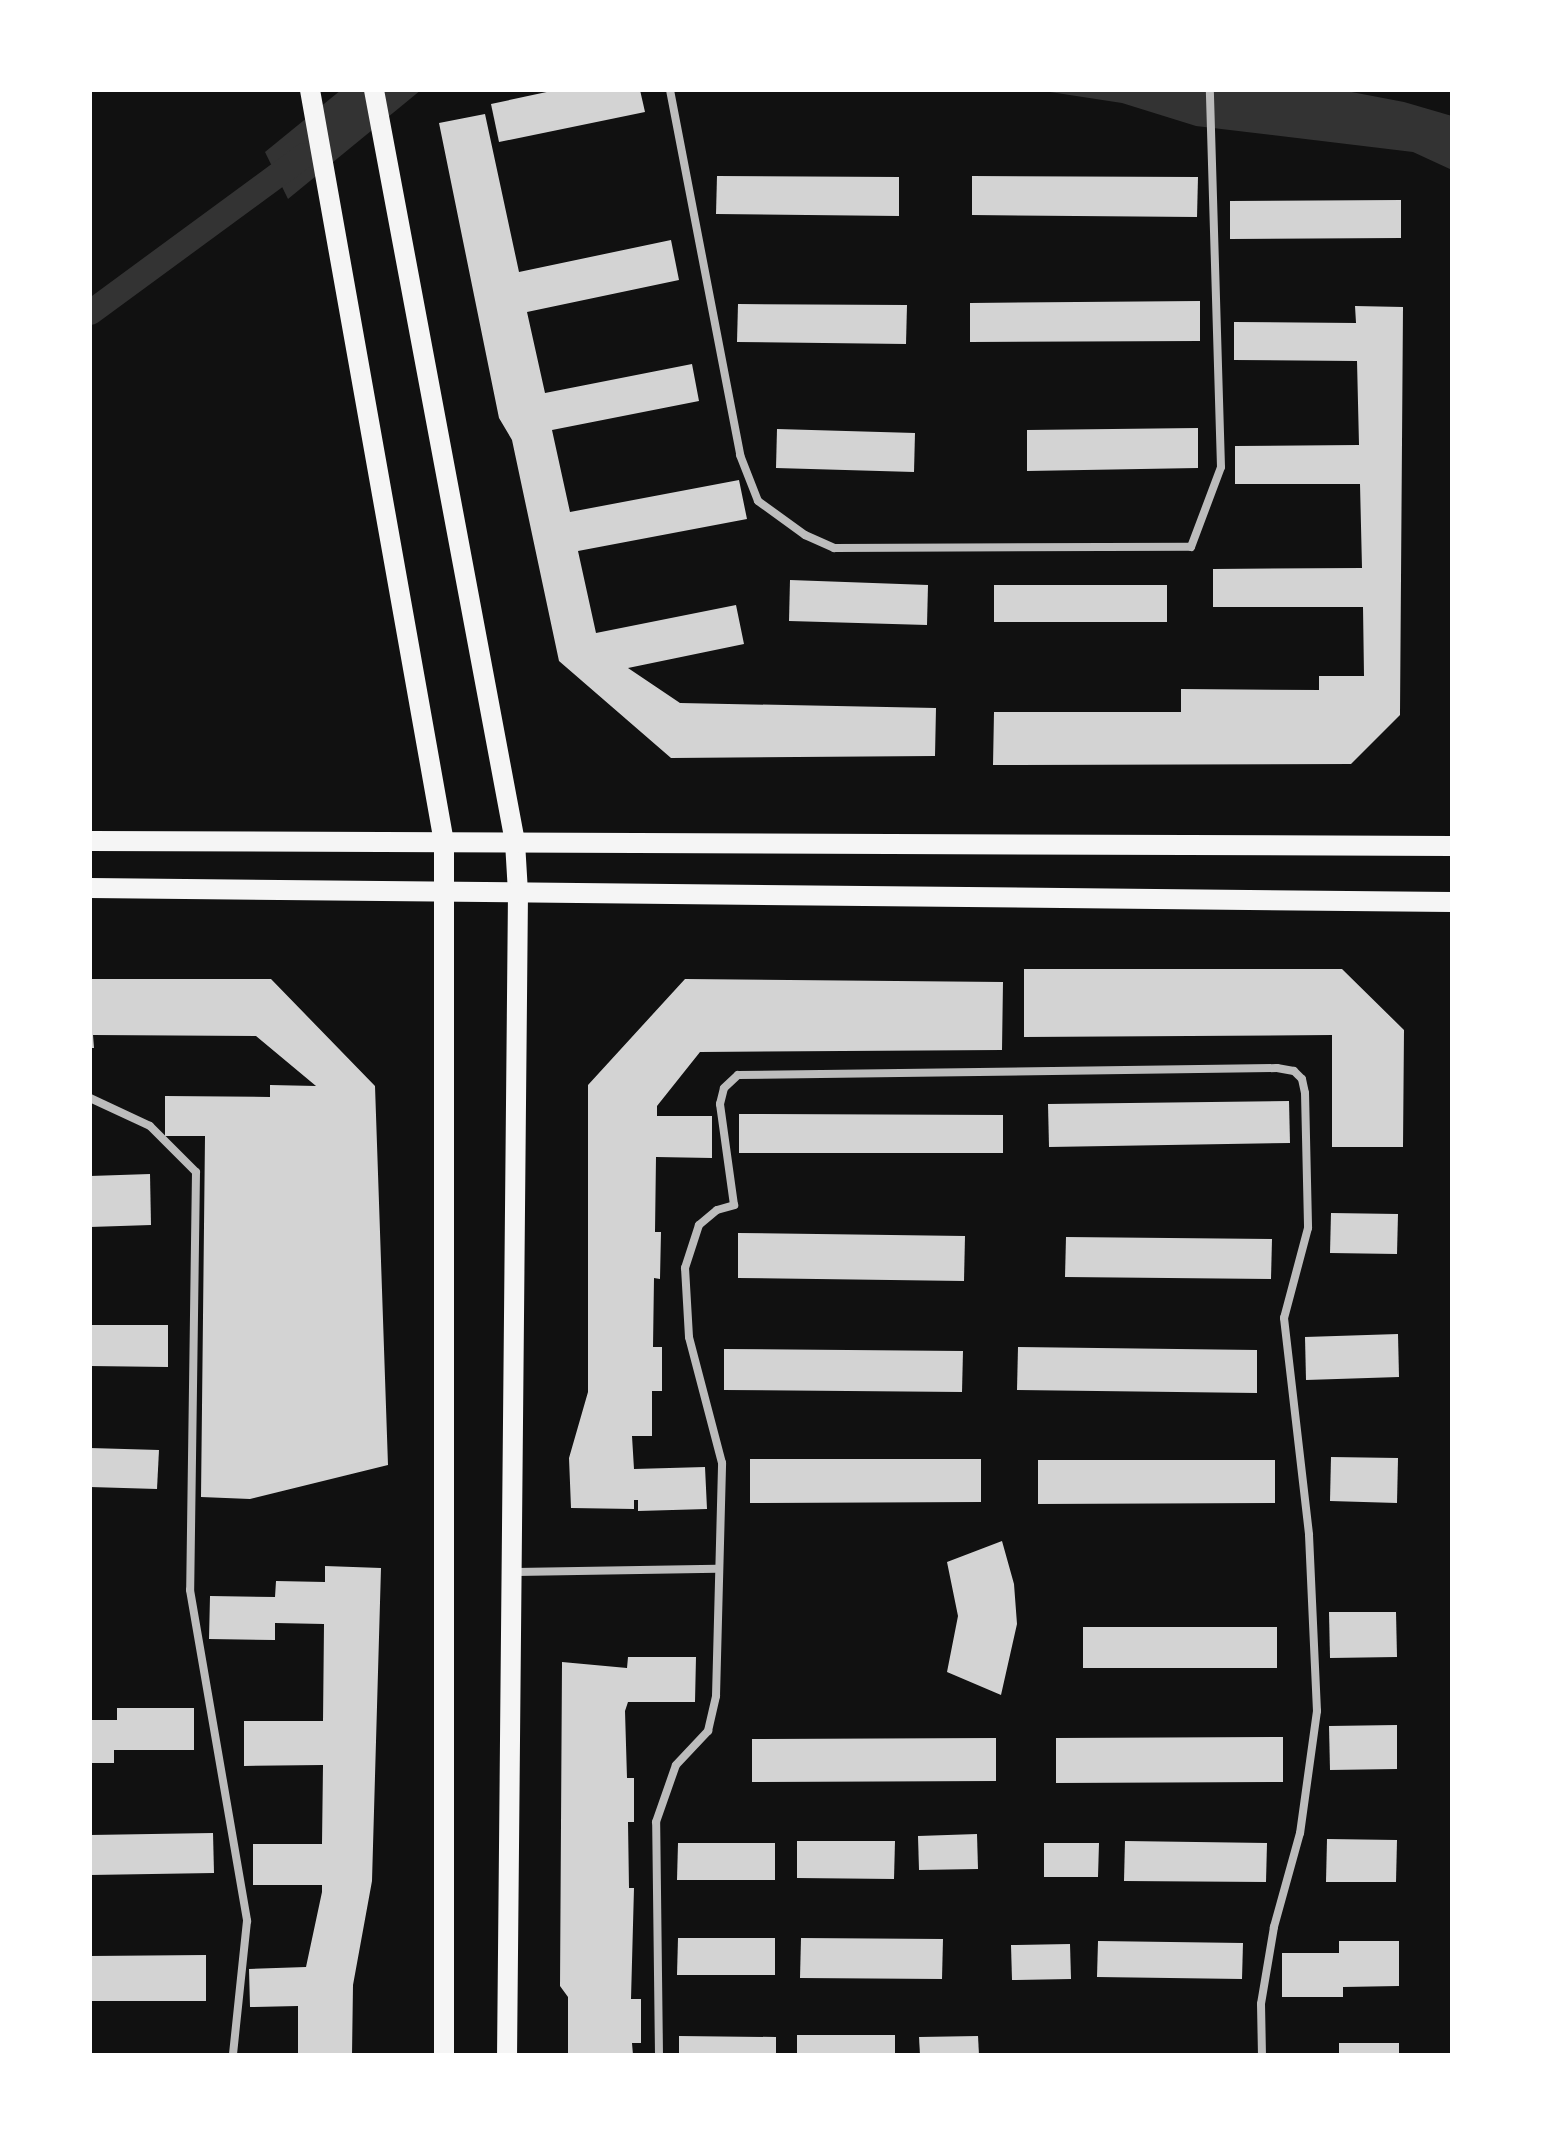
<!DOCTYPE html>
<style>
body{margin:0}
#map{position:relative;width:1542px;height:2145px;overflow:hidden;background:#111;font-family:Overpass,sans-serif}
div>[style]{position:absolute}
.water>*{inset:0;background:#333}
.canal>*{height:25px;margin:-12.5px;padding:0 12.5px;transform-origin:12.5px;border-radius:12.5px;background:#333}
.building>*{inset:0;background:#d3d3d3}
.service>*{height:8px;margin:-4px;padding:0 4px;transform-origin:4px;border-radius:4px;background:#bcbcbc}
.secondary>*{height:20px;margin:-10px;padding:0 10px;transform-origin:10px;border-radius:10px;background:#f5f5f5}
span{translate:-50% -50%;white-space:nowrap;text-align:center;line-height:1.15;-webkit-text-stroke:8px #fff;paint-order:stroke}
.frame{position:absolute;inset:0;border:92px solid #fff;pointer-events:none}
</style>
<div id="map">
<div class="water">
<i style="clip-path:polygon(341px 90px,421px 90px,288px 199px,265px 152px)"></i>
<i style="clip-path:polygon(1037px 90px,1341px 90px,1404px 102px,1452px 116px,1452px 170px,1413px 152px,1196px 126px,1122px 103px)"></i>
</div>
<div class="canal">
<i style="left:90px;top:312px;width:265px;rotate:-36.3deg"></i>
</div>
<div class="building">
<i style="clip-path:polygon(556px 90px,640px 90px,645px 112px,499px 142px,491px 104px)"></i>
<i style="clip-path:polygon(485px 114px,519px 272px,671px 240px,679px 280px,527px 312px,545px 393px,692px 364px,699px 401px,552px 430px,570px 512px,739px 480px,747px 519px,578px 551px,596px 633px,736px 605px,744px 644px,628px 668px,680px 703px,936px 708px,935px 756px,671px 758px,559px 661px,512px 440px,499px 418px,439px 123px)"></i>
<i style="clip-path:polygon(717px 176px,899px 177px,899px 216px,716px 214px)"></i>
<i style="clip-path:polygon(972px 176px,1198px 177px,1197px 217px,972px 215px)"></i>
<i style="clip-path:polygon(1401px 200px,1401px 238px,1230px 239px,1230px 201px)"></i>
<i style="clip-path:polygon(1200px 301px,1200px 341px,970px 342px,970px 303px)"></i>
<i style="clip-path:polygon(738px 304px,907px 305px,906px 344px,737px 342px)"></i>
<i style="clip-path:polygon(1355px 306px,1403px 307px,1400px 715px,1351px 764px,993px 765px,994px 712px,1181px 712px,1181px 689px,1319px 690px,1319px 676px,1364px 676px,1363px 607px,1213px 607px,1213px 569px,1362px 568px,1360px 484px,1235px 484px,1235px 446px,1359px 445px,1357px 361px,1234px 360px,1234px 322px,1356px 323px)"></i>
<i style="clip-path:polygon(1198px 428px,1198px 468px,1027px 471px,1027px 430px)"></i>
<i style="clip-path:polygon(777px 429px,915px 433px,914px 472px,776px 468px)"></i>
<i style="clip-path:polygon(790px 580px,928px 585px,927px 625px,789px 621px)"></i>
<i style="clip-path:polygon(994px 585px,1167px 585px,1167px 622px,994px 622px)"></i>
<i style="clip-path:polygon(1024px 969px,1342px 969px,1404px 1030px,1403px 1147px,1332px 1147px,1332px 1035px,1024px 1037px)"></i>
<i style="clip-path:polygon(90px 979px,271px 979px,375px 1086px,388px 1465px,250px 1499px,201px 1497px,205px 1136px,165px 1136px,165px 1096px,270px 1097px,270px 1085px,316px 1086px,256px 1036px,93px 1035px,94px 1048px,90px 1048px)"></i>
<i style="clip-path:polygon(685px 979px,1003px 982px,1002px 1050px,700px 1052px,657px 1106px,657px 1116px,712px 1116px,712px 1158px,656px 1157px,655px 1232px,661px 1232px,660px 1279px,654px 1278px,653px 1347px,662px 1347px,662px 1391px,652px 1391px,652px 1436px,632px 1436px,634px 1469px,705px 1467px,707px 1509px,638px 1511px,638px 1500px,634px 1500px,634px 1509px,571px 1508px,569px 1458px,588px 1392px,588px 1085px)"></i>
<i style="clip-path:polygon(1289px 1101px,1290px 1143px,1049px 1147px,1048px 1104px)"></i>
<i style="clip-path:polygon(739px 1114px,1003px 1115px,1003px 1153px,739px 1153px)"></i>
<i style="clip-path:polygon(150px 1174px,151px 1225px,90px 1227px,90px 1176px)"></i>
<i style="clip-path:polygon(1331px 1213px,1398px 1214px,1397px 1254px,1330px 1253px)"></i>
<i style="clip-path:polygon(738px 1233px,965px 1236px,964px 1281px,738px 1278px)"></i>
<i style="clip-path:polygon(1066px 1237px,1272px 1239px,1271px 1279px,1065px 1277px)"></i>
<i style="clip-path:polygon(90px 1325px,168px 1325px,168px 1367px,90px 1366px)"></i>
<i style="clip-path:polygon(1398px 1334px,1399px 1377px,1306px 1380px,1305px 1337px)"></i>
<i style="clip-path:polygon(1018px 1347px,1257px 1350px,1257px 1393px,1017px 1390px)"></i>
<i style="clip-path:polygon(724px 1349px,963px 1351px,962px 1392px,724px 1390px)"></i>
<i style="clip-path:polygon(90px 1448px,159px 1450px,157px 1489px,90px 1487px)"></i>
<i style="clip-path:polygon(1331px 1457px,1398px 1458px,1397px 1503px,1330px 1501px)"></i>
<i style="clip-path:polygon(750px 1459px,981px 1459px,981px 1502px,750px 1503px)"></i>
<i style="clip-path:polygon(1038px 1460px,1275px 1460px,1275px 1503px,1038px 1504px)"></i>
<i style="clip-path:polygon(1002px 1541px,1014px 1584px,1017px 1624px,1001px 1695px,947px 1672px,958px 1616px,947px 1562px)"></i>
<i style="clip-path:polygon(325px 1566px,381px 1568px,372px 1881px,353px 1985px,352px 2055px,298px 2055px,298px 2006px,250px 2007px,249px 1969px,306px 1967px,322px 1892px,322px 1885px,253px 1885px,253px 1844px,322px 1844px,323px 1765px,244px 1766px,244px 1721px,323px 1721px,324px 1624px,275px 1623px,275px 1640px,209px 1639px,210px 1596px,275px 1597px,276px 1581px,325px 1582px)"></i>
<i style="clip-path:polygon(1329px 1612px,1396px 1612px,1397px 1657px,1330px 1658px)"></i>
<i style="clip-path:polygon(1083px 1627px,1277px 1627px,1277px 1668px,1083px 1668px)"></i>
<i style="clip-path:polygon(628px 1657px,696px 1657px,695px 1702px,628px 1702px,625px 1711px,627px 1778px,634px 1778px,634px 1822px,628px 1822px,629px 1888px,634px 1888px,631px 1999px,641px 1999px,641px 2043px,632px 2043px,633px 2055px,568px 2055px,568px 1997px,560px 1986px,562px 1662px,627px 1668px)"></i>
<i style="clip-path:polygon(117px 1708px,194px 1708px,194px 1750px,114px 1750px,114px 1763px,90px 1763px,90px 1720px,117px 1720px)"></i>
<i style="clip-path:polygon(1397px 1725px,1397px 1769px,1330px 1770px,1329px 1726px)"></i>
<i style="clip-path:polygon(1283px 1737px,1283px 1782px,1056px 1783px,1056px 1738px)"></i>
<i style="clip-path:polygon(996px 1738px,996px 1781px,752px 1782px,752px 1739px)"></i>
<i style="clip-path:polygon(213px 1833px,214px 1873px,90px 1875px,90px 1835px)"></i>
<i style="clip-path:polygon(977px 1834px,978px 1869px,919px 1870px,918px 1836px)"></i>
<i style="clip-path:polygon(1327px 1839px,1397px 1840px,1396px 1882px,1326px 1882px)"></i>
<i style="clip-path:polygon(797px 1841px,895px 1841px,894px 1879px,797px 1878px)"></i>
<i style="clip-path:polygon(1125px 1841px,1267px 1843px,1266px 1882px,1124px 1881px)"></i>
<i style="clip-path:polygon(678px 1843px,775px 1843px,775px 1880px,677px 1880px)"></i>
<i style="clip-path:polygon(1044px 1843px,1099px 1843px,1098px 1877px,1044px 1877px)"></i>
<i style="clip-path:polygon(678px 1938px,775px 1938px,775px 1975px,677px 1975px)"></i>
<i style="clip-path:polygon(801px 1938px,943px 1939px,942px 1979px,800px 1978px)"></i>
<i style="clip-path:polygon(1098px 1941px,1243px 1943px,1242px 1979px,1097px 1977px)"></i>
<i style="clip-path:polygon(1339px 1941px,1399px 1941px,1399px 1986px,1343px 1987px,1343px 1997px,1282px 1997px,1282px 1953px,1339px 1953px)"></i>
<i style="clip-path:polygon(1070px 1944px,1071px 1979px,1012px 1980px,1011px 1945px)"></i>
<i style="clip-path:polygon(206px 1955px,206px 2001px,90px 2001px,90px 1956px)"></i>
<i style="clip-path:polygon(797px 2035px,895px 2035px,895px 2055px,797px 2055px)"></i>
<i style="clip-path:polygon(679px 2036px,776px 2037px,776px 2055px,679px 2055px)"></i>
<i style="clip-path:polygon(978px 2036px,979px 2055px,920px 2055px,919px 2037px)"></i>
<i style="clip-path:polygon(1339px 2043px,1399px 2043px,1399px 2055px,1339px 2055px)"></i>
</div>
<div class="service">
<i style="left:670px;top:90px;width:372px;rotate:79.1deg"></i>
<i style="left:740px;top:455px;width:49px;rotate:68.6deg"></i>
<i style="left:758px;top:501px;width:58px;rotate:35.9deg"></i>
<i style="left:805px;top:535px;width:32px;rotate:24deg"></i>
<i style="left:834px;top:548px;width:357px;rotate:-0.2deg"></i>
<i style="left:1191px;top:547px;width:85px;rotate:-69.4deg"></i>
<i style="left:1221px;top:467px;width:377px;rotate:-91.7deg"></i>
<i style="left:90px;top:1098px;width:66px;rotate:25deg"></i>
<i style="left:150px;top:1126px;width:65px;rotate:45deg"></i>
<i style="left:196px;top:1172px;width:418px;rotate:90.8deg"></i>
<i style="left:190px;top:1590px;width:336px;rotate:80.2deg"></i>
<i style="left:247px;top:1921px;width:135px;rotate:96deg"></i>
<i style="left:516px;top:1572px;width:201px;rotate:-0.9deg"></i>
<i style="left:659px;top:2055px;width:233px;rotate:-90.7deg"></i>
<i style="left:656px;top:1822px;width:60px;rotate:-70.7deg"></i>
<i style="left:676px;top:1765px;width:47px;rotate:-46.7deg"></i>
<i style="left:708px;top:1731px;width:36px;rotate:-77deg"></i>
<i style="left:716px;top:1696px;width:233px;rotate:-88.5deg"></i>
<i style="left:722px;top:1463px;width:130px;rotate:-104.7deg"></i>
<i style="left:689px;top:1337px;width:69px;rotate:-93.3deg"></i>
<i style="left:685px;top:1268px;width:45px;rotate:-72deg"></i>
<i style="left:699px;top:1225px;width:23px;rotate:-40deg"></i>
<i style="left:717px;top:1210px;width:18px;rotate:-16deg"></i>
<i style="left:734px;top:1205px;width:102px;rotate:-97.9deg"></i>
<i style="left:720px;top:1104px;width:16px;rotate:-76deg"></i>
<i style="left:724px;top:1088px;width:19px;rotate:-43deg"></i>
<i style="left:738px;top:1075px;width:539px;rotate:-0.74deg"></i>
<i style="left:1277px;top:1068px;width:17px;rotate:10deg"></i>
<i style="left:1294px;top:1071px;width:11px;rotate:45deg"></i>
<i style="left:1302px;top:1079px;width:14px;rotate:78deg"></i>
<i style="left:1305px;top:1093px;width:135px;rotate:88.7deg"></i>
<i style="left:1308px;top:1228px;width:93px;rotate:104.9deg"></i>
<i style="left:1284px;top:1318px;width:218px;rotate:83.4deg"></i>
<i style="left:1309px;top:1535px;width:176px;rotate:87.4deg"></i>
<i style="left:1317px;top:1711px;width:123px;rotate:97.9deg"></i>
<i style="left:1300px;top:1833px;width:98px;rotate:105.5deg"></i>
<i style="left:1274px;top:1927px;width:78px;rotate:99.6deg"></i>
<i style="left:1261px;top:2004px;width:51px;rotate:88.9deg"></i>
</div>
<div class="secondary">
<i style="left:310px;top:90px;width:764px;rotate:79.9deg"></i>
<i style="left:444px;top:842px;width:1213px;rotate:90deg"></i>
<i style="left:374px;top:90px;width:765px;rotate:79.38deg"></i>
<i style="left:515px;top:842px;width:50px;rotate:86.6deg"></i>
<i style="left:518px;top:892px;width:1163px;rotate:90.54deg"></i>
<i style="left:90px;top:841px;width:1362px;rotate:0.21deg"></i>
<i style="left:90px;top:888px;width:1362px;rotate:0.59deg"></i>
</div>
<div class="frame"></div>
</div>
